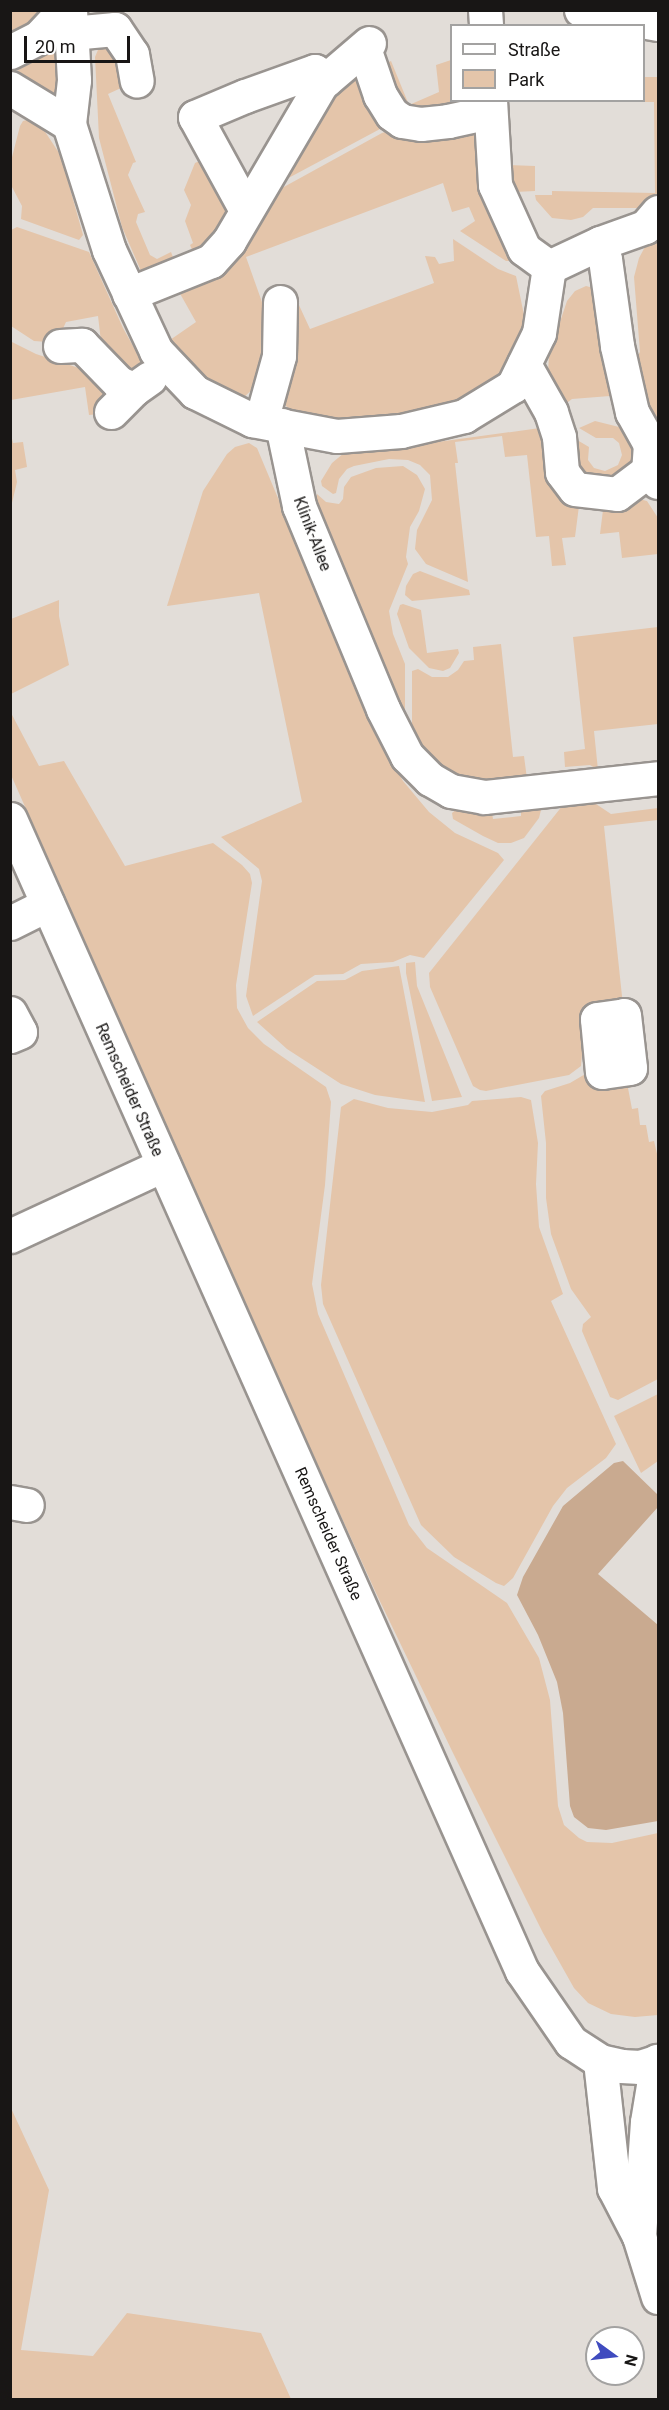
<!DOCTYPE html>
<meta charset="utf-8">
<style>
body{margin:0}
#map{position:relative;width:669px;height:2410px;overflow:hidden;background:#e2ddd8;font-family:Roboto,sans-serif}
div>[style]{position:absolute}
.green>*{inset:0;background:#e4c5aa}
.forest>*{inset:0;background:#c9aa90}
.roads{filter:drop-shadow(2px 0 #999490) drop-shadow(-2px 0 #999490) drop-shadow(0 2px #999490) drop-shadow(0 -2px #999490)}
.minor>*{height:33px;margin:-16.5px;padding:0 16.5px;transform-origin:16.5px;border-radius:16.5px;background:#fff}
.major>*{height:33px;margin:-16.5px;padding:0 16.5px;transform-origin:16.5px;border-radius:16.5px;background:#fff}
span{translate:-50% -50%;white-space:nowrap;text-align:center;line-height:1.15;-webkit-text-stroke:4.5px #fff;paint-order:stroke}
.street-label{font-size:16px;color:#181615}
.frame{position:absolute;inset:0;border:12px solid #181615;pointer-events:none}
.legend{position:absolute;left:450px;top:24px;width:195px;height:78px;box-sizing:border-box;background:#fff;border:2px solid #a3a2a1;margin:0;padding:8px 10px;list-style:none;font-size:18px;color:#181615}
.legend li{display:flex;align-items:center;gap:12px;height:30px}
.legend b{width:30px;border:2px solid #a3a2a1}
.north{position:absolute;left:585px;top:2326px;width:60px;height:60px;box-sizing:border-box;background:#fff;border:2px solid #a3a2a1;border-radius:50%;rotate:105deg;font-size:16px;font-weight:700;line-height:24px;text-align:center;color:#181615}
.north::after{content:'';display:block;margin:auto;width:21px;height:27px;background:#3f4bbf;clip-path:polygon(50% 0,100% 100%,50% 72%,0 100%)}
.scale{position:absolute;left:24px;top:36px;width:106px;height:27px;box-sizing:border-box;border:3px solid #181615;border-top:0;padding-left:8px;font-size:18px;line-height:21px;white-space:nowrap;color:#181615;-webkit-text-stroke:4px #fff;paint-order:stroke}
</style>
<div id="map">
<div class="green">
<i style="clip-path:polygon(11px 11px,45px 11px,33px 23px,11px 33px)"></i>
<i style="clip-path:polygon(112px 42px,123px 82px,121px 88px,108px 94px,136px 162px,133px 163px,128px 175px,145px 212px,138px 214px,136px 222px,150px 255px,157px 259px,171px 252px,174px 260px,144px 278px,122px 227px,99px 138px,95px 57px,100px 45px)"></i>
<i style="clip-path:polygon(57px 46px,60px 97px,17px 71px)"></i>
<i style="clip-path:polygon(451px 60px,452px 100px,475px 101px,445px 111px,407px 106px,372px 70px,391px 61px,409px 105px,439px 92px,436px 65px)"></i>
<i style="clip-path:polygon(644px 77px,658px 77px,658px 197px,643px 208px,593px 208px,583px 217px,571px 220px,552px 218px,536px 200px,535px 195px,552px 195px,552px 191px,655px 193px,654px 102px,612px 102px,644px 100px)"></i>
<i style="clip-path:polygon(354px 79px,402px 121px,380px 129px,281px 182px,327px 90px)"></i>
<i style="clip-path:polygon(501px 101px,508px 101px,508px 165px,535px 166px,535px 191px,515px 192px,509px 187px)"></i>
<i style="clip-path:polygon(31px 119px,42px 127px,61px 156px,83px 235px,79px 240px,21px 219px,22px 206px,12px 187px,11px 161px,20px 126px,23px 121px)"></i>
<i style="clip-path:polygon(409px 124px,478px 131px,496px 219px,512px 261px,506px 261px,460px 231px,475px 221px,469px 207px,452px 212px,443px 183px,246px 257px,269px 322px,256px 386px,242px 399px,210px 385px,181px 359px,170px 340px,196px 322px,178px 290px,254px 207px,282px 188px,382px 133px)"></i>
<i style="clip-path:polygon(204px 159px,229px 192px,227px 224px,194px 254px,190px 245px,193px 243px,185px 221px,191px 205px,184px 190px,195px 163px)"></i>
<i style="clip-path:polygon(17px 227px,89px 252px,123px 328px,143px 364px,135px 376px,102px 350px,98px 316px,66px 322px,60px 335px,48px 342px,34px 341px,11px 326px,11px 230px)"></i>
<i style="clip-path:polygon(658px 233px,658px 426px,649px 423px,635px 360px,640px 352px,634px 277px,639px 258px,646px 245px)"></i>
<i style="clip-path:polygon(453px 239px,498px 269px,516px 276px,524px 315px,523px 335px,511px 365px,474px 399px,415px 418px,332px 419px,293px 412px,286px 406px,280px 400px,291px 307px,298px 303px,310px 329px,434px 283px,425px 256px,435px 257px,439px 264px,454px 261px)"></i>
<i style="clip-path:polygon(586px 286px,597px 289px,611px 392px,610px 396px,572px 399px,564px 405px,548px 373px,549px 355px,567px 301px,575px 291px)"></i>
<i style="clip-path:polygon(10px 341px,36px 354px,88px 371px,113px 386px,99px 414px,89px 415px,85px 387px,11px 400px)"></i>
<i style="clip-path:polygon(595px 421px,623px 428px,643px 458px,609px 477px,596px 480px,577px 472px,572px 437px,589px 447px,588px 460px,594px 468px,605px 471px,618px 465px,622px 455px,619px 443px,613px 438px,596px 438px,579px 428px)"></i>
<i style="clip-path:polygon(540px 428px,546px 478px,579px 506px,575px 537px,562px 538px,566px 565px,552px 566px,549px 536px,536px 537px,527px 455px,505px 457px,502px 436px,455px 442px,458px 463px,455px 463px,468px 582px,426px 564px,415px 549px,417px 530px,432px 500px,430px 475px,420px 465px,408px 460px,389px 459px,354px 466px,347px 469px,339px 479px,336px 493px,333px 494px,322px 486px,321px 481px,332px 463px,344px 453px,356px 450px,423px 444px)"></i>
<i style="clip-path:polygon(10px 430px,13px 443px,23px 442px,27px 467px,15px 470px,17px 482px,11px 507px)"></i>
<i style="clip-path:polygon(249px 443px,257px 448px,380px 741px,403px 781px,429px 812px,455px 833px,498px 853px,504px 860px,424px 958px,410px 955px,393px 962px,361px 964px,343px 974px,315px 975px,253px 1016px,246px 996px,262px 881px,259px 869px,221px 837px,302px 802px,259px 593px,167px 606px,203px 491px,227px 454px,235px 447px)"></i>
<i style="clip-path:polygon(403px 466px,417px 475px,425px 489px,419px 511px,410px 527px,406px 557px,408px 564px,389px 611px,393px 634px,405px 664px,405px 727px,316px 513px,315px 501px,317px 494px,326px 502px,339px 504px,343px 499px,344px 487px,351px 477px,376px 468px)"></i>
<i style="clip-path:polygon(635px 498px,647px 501px,658px 518px,658px 554px,622px 558px,619px 532px,600px 534px,603px 510px)"></i>
<i style="clip-path:polygon(420px 571px,469px 590px,470px 595px,412px 601px,405px 595px,406px 586px,413px 574px)"></i>
<i style="clip-path:polygon(59px 600px,59px 616px,69px 665px,11px 694px,11px 619px)"></i>
<i style="clip-path:polygon(403px 604px,421px 610px,427px 653px,458px 649px,459px 653px,450px 668px,443px 671px,429px 668px,409px 648px,397px 614px,400px 605px)"></i>
<i style="clip-path:polygon(658px 627px,658px 724px,594px 731px,598px 770px,590px 765px,565px 767px,564px 752px,585px 749px,573px 637px)"></i>
<i style="clip-path:polygon(501px 644px,513px 757px,524px 756px,527px 779px,509px 784px,459px 777px,441px 769px,412px 738px,412px 671px,418px 669px,432px 677px,448px 677px,458px 670px,464px 661px,474px 660px,473px 647px)"></i>
<i style="clip-path:polygon(10px 711px,39px 766px,64px 761px,125px 866px,213px 843px,242px 865px,250px 874px,252px 883px,236px 985px,237px 1008px,248px 1028px,264px 1044px,326px 1087px,331px 1102px,325px 1185px,312px 1284px,318px 1314px,409px 1525px,427px 1548px,507px 1603px,539px 1658px,550px 1700px,558px 1806px,564px 1825px,579px 1838px,587px 1842px,612px 1843px,658px 1833px,658px 2015px,635px 2017px,611px 2014px,588px 2003px,574px 1988px,543px 1933px,453px 1753px,376px 1593px,265px 1349px,11px 775px)"></i>
<i style="clip-path:polygon(593px 802px,611px 814px,658px 808px,658px 820px,604px 826px,624px 1015px,583px 1042px,581px 1066px,569px 1075px,486px 1091px,480px 1090px,473px 1086px,430px 987px,429px 973px,563px 805px)"></i>
<i style="clip-path:polygon(537px 808px,541px 810px,539px 818px,524px 838px,511px 843px,498px 843px,483px 836px,453px 819px,452px 813px,457px 809px,492px 813px,493px 819px,521px 816px,521px 810px)"></i>
<i style="clip-path:polygon(415px 962px,417px 986px,462px 1097px,432px 1101px,406px 973px,406px 963px)"></i>
<i style="clip-path:polygon(399px 966px,425px 1102px,375px 1095px,341px 1084px,287px 1049px,257px 1022px,317px 981px,345px 980px,362px 971px)"></i>
<i style="clip-path:polygon(630px 1068px,632px 1087px,628px 1088px,632px 1109px,638px 1108px,640px 1125px,646px 1125px,649px 1142px,654px 1141px,658px 1158px,658px 1379px,618px 1400px,610px 1397px,582px 1331px,583px 1324px,591px 1317px,571px 1289px,551px 1234px,546px 1198px,546px 1143px,541px 1096px,545px 1091px,570px 1083px,587px 1073px)"></i>
<i style="clip-path:polygon(521px 1097px,531px 1100px,538px 1143px,536px 1184px,539px 1227px,563px 1294px,551px 1301px,616px 1444px,606px 1458px,567px 1488px,553px 1506px,513px 1578px,504px 1586px,496px 1583px,454px 1557px,421px 1525px,323px 1304px,321px 1285px,341px 1107px,354px 1099px,388px 1108px,432px 1112px,468px 1105px,472px 1101px)"></i>
<i style="clip-path:polygon(658px 1394px,658px 1461px,641px 1473px,614px 1416px)"></i>
<i style="clip-path:polygon(10px 2106px,49px 2190px,21px 2350px,93px 2356px,127px 2313px,261px 2333px,291px 2399px,11px 2399px)"></i>
</div>
<div class="forest">
<i style="clip-path:polygon(623px 1461px,658px 1495px,658px 1507px,598px 1574px,658px 1625px,658px 1821px,606px 1830px,588px 1828px,574px 1817px,570px 1806px,563px 1713px,557px 1682px,538px 1635px,517px 1595px,523px 1577px,563px 1506px,614px 1463px)"></i>
</div>
<div class="roads">
<div class="minor">
<i style="left:70px;top:10px;width:70px;rotate:86.7deg"></i>
<i style="left:74px;top:80px;width:44px;rotate:96.5deg"></i>
<i style="left:69px;top:124px;width:132px;rotate:72.4deg"></i>
<i style="left:109px;top:250px;width:111px;rotate:65deg"></i>
<i style="left:156px;top:351px;width:57px;rotate:46.4deg"></i>
<i style="left:195px;top:392px;width:64px;rotate:26.2deg"></i>
<i style="left:252px;top:420px;width:86px;rotate:10.7deg"></i>
<i style="left:337px;top:436px;width:64px;rotate:-4.5deg"></i>
<i style="left:401px;top:431px;width:65px;rotate:-13.4deg"></i>
<i style="left:464px;top:416px;width:57px;rotate:-31.5deg"></i>
<i style="left:513px;top:386px;width:59px;rotate:-63.9deg"></i>
<i style="left:539px;top:333px;width:67px;rotate:-81.4deg"></i>
<i style="left:485px;top:10px;width:16px;rotate:86deg"></i>
<i style="left:581px;top:10px;width:78px;rotate:10.3deg"></i>
<i style="left:71px;top:33px;width:44px;rotate:-5.2deg"></i>
<i style="left:115px;top:29px;width:30px;rotate:56deg"></i>
<i style="left:132px;top:54px;width:27px;rotate:80deg"></i>
<i style="left:364px;top:48px;width:50px;rotate:71.2deg"></i>
<i style="left:380px;top:95px;width:22px;rotate:58deg"></i>
<i style="left:392px;top:114px;width:12px;rotate:35deg"></i>
<i style="left:402px;top:121px;width:19px;rotate:9deg"></i>
<i style="left:421px;top:124px;width:27px;rotate:-6deg"></i>
<i style="left:448px;top:121px;width:43px;rotate:-12.1deg"></i>
<i style="left:10px;top:52px;width:33px;rotate:-27deg"></i>
<i style="left:39px;top:37px;width:37px;rotate:-47deg"></i>
<i style="left:10px;top:88px;width:69px;rotate:31.4deg"></i>
<i style="left:490px;top:100px;width:85px;rotate:86.6deg"></i>
<i style="left:495px;top:185px;width:70px;rotate:65.6deg"></i>
<i style="left:524px;top:249px;width:31px;rotate:36deg"></i>
<i style="left:246px;top:210px;width:106px;rotate:-118.7deg"></i>
<i style="left:195px;top:117px;width:54px;rotate:-22.8deg"></i>
<i style="left:245px;top:96px;width:74px;rotate:-19.7deg"></i>
<i style="left:315px;top:71px;width:14px;rotate:39deg"></i>
<i style="left:600px;top:243px;width:17px;rotate:73deg"></i>
<i style="left:605px;top:259px;width:88px;rotate:82.1deg"></i>
<i style="left:617px;top:346px;width:68px;rotate:77.2deg"></i>
<i style="left:632px;top:412px;width:37px;rotate:61deg"></i>
<i style="left:650px;top:444px;width:27px;rotate:94deg"></i>
<i style="left:648px;top:471px;width:15px;rotate:48deg"></i>
<i style="left:549px;top:267px;width:56px;rotate:-25.2deg"></i>
<i style="left:600px;top:243px;width:48px;rotate:-19.6deg"></i>
<i style="left:645px;top:227px;width:20px;rotate:-49deg"></i>
<i style="left:129px;top:294px;width:88px;rotate:-21.9deg"></i>
<i style="left:211px;top:261px;width:27px;rotate:-48deg"></i>
<i style="left:229px;top:241px;width:182px;rotate:-59.6deg"></i>
<i style="left:321px;top:84px;width:63px;rotate:-40.5deg"></i>
<i style="left:60px;top:346px;width:22px;rotate:-3deg"></i>
<i style="left:82px;top:345px;width:53px;rotate:45.8deg"></i>
<i style="left:119px;top:383px;width:16px;rotate:22deg"></i>
<i style="left:524px;top:364px;width:55px;rotate:60.6deg"></i>
<i style="left:551px;top:412px;width:26px;rotate:72deg"></i>
<i style="left:559px;top:437px;width:35px;rotate:85deg"></i>
<i style="left:562px;top:472px;width:21px;rotate:53deg"></i>
<i style="left:575px;top:489px;width:42px;rotate:6.8deg"></i>
<i style="left:617px;top:494px;width:39px;rotate:-37deg"></i>
<i style="left:111px;top:412px;width:33px;rotate:-45deg"></i>
<i style="left:134px;top:389px;width:19px;rotate:-35deg"></i>
<i style="left:261px;top:421px;width:67px;rotate:-74.5deg"></i>
<i style="left:279px;top:356px;width:54px;rotate:-88.9deg"></i>
<i style="left:282px;top:425px;width:83px;rotate:78.1deg"></i>
<i style="left:299px;top:506px;width:220px;rotate:67.5deg"></i>
<i style="left:383px;top:709px;width:53px;rotate:62.9deg"></i>
<i style="left:407px;top:756px;width:33px;rotate:45deg"></i>
<i style="left:430px;top:779px;width:24px;rotate:30deg"></i>
<i style="left:451px;top:791px;width:34px;rotate:10deg"></i>
<i style="left:484px;top:797px;width:175px;rotate:-6.2deg"></i>
<i style="left:10px;top:923px;width:42px;rotate:-26.6deg"></i>
<i style="left:10px;top:1013px;width:21px;rotate:62deg"></i>
<i style="left:20px;top:1032px;width:11px;rotate:158deg"></i>
<i style="left:624px;top:1015px;width:53px;rotate:83.5deg"></i>
<i style="left:630px;top:1068px;width:28px;rotate:172deg"></i>
<i style="left:602px;top:1072px;width:53px;rotate:-95.4deg"></i>
<i style="left:597px;top:1019px;width:27px;rotate:-8deg"></i>
<i style="left:10px;top:1236px;width:169px;rotate:-24.9deg"></i>
<i style="left:10px;top:1502px;width:17px;rotate:10deg"></i>
<i style="left:600px;top:2061px;width:128px;rotate:83.7deg"></i>
<i style="left:614px;top:2188px;width:54px;rotate:62.5deg"></i>
<i style="left:639px;top:2236px;width:64px;rotate:72.7deg"></i>
<i style="left:639px;top:2236px;width:114px;rotate:-86deg"></i>
<i style="left:647px;top:2122px;width:62px;rotate:-80.7deg"></i>
</div>
<div class="major">
<i style="left:10px;top:819px;width:1261px;rotate:66.04deg"></i>
<i style="left:522px;top:1971px;width:86px;rotate:55.4deg"></i>
<i style="left:571px;top:2042px;width:35px;rotate:33deg"></i>
<i style="left:600px;top:2061px;width:22px;rotate:13deg"></i>
<i style="left:621px;top:2066px;width:19px;rotate:3deg"></i>
<i style="left:640px;top:2067px;width:19px;rotate:-18deg"></i>
</div>
</div>
<div class="street-label">
<span style="left:312px;top:534px;rotate:69deg">Klinik-Allee</span>
<span style="left:129px;top:1090px;rotate:66deg">Remscheider Straße</span>
<span style="left:328px;top:1534px;rotate:66deg">Remscheider Straße</span>
</div>
<div class="frame"></div>
<ul class="legend">
<li><b style="height:8px;background:#fff"></b>Straße</li>
<li><b style="height:16px;background:#e4c5aa"></b>Park</li>
</ul>
<div class="north">N</div>
<div class="scale">20 m</div>
</div>
